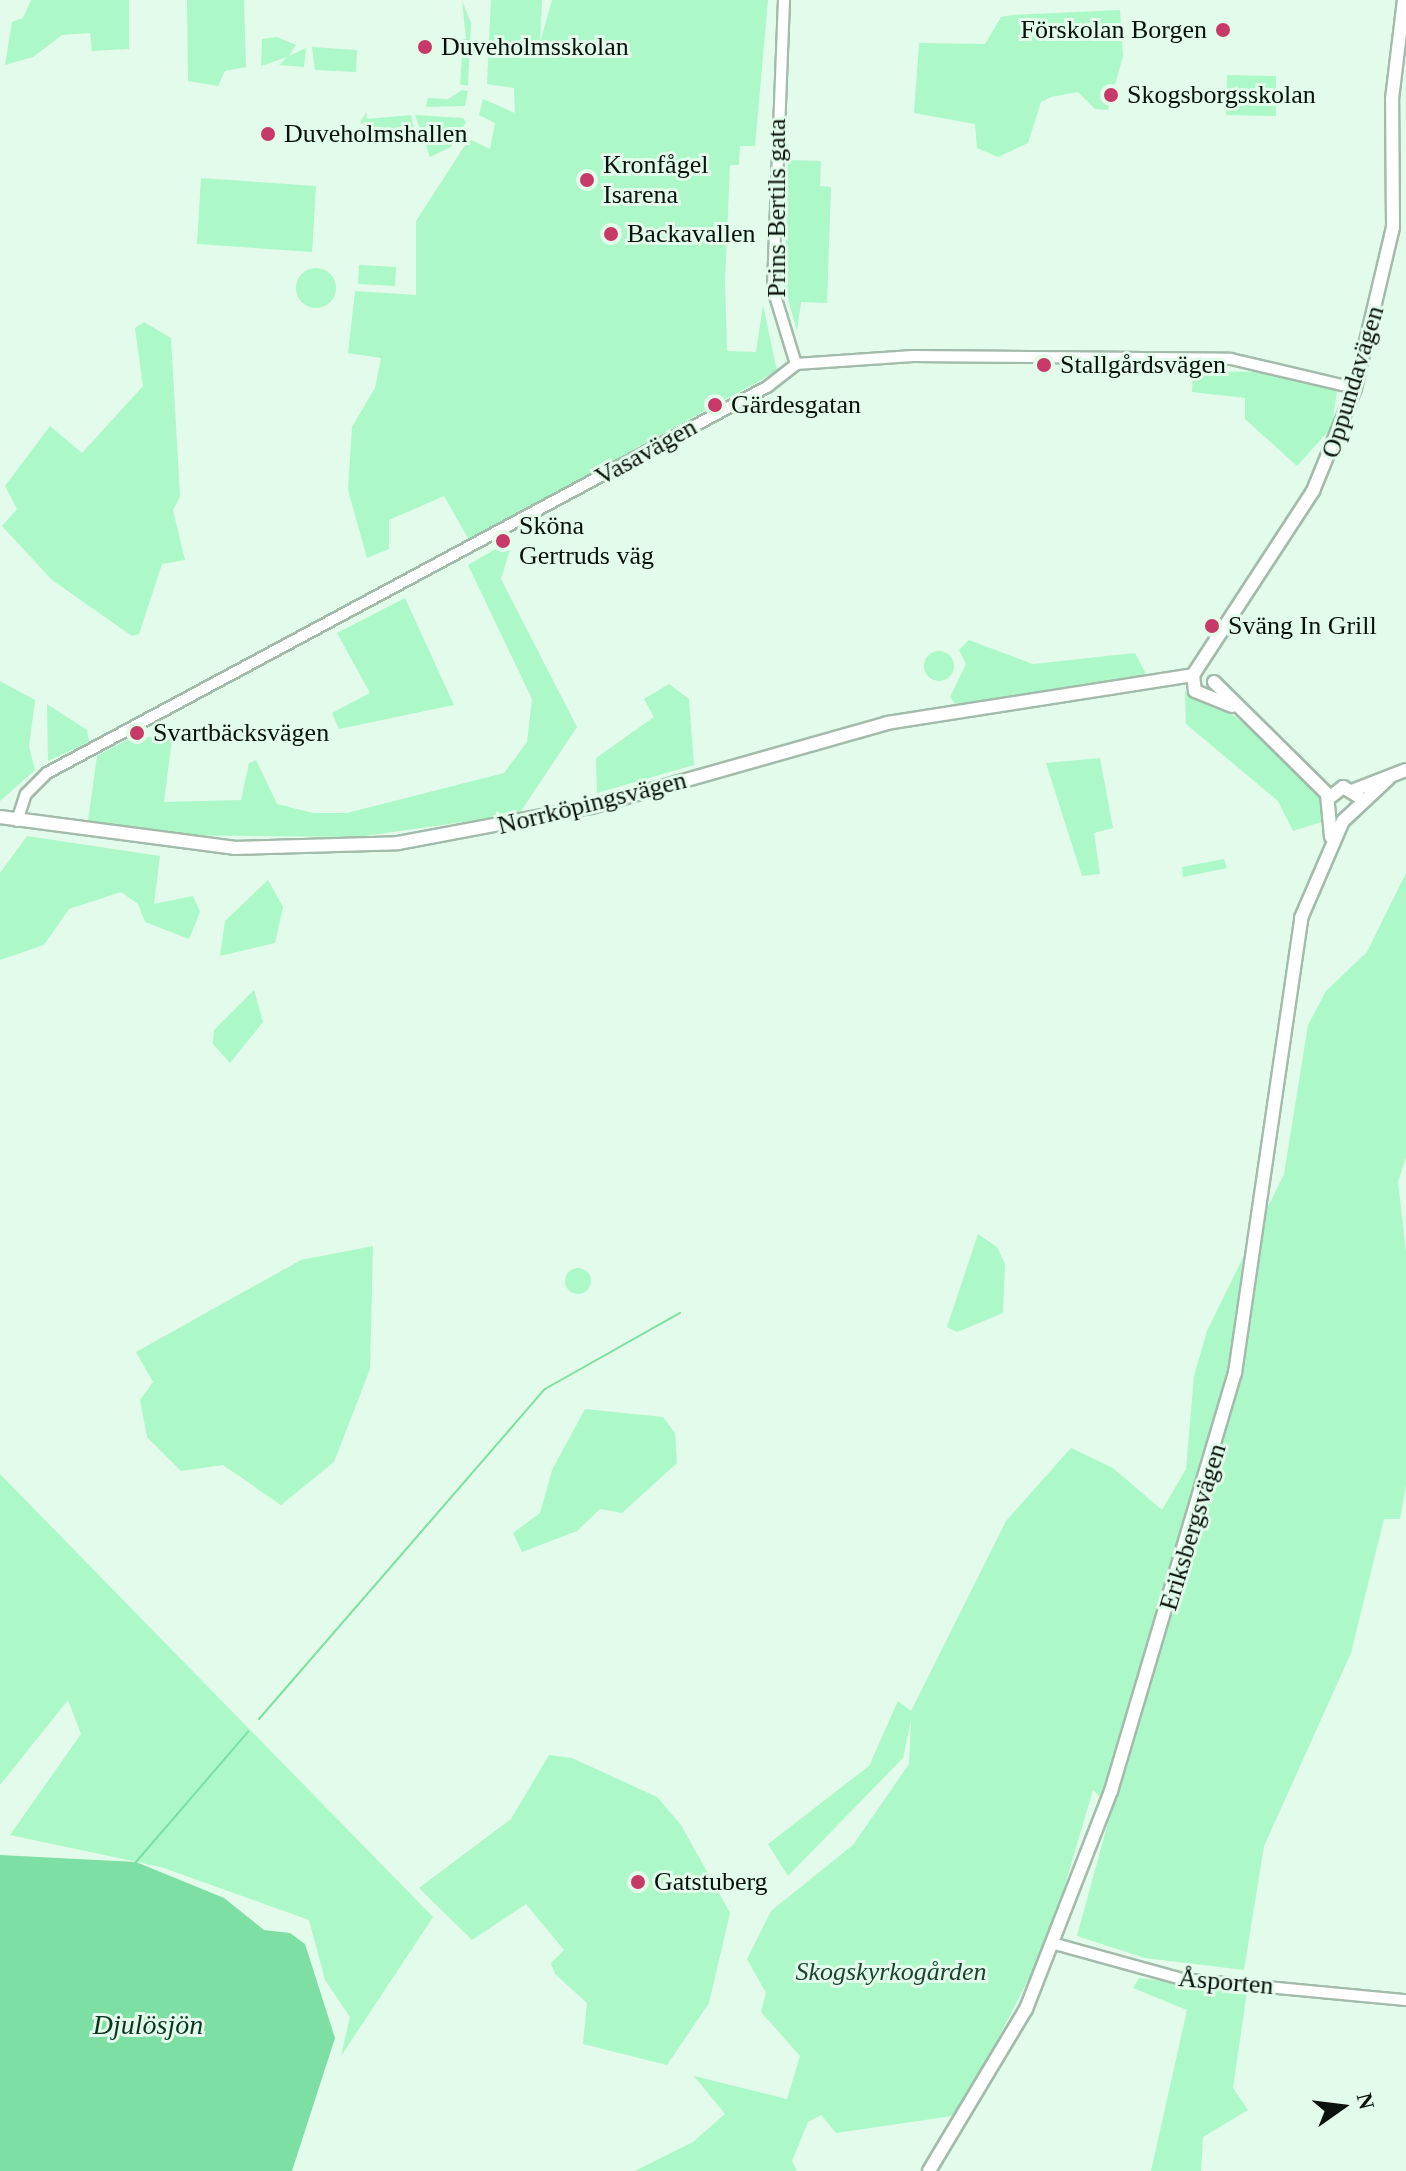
<!DOCTYPE html>
<meta charset="utf-8">
<style>
body{margin:0}
#map{position:relative;width:1406px;height:2171px;overflow:hidden;background:#e3fbea;font-family:Georgia,serif}
div>[style]{position:absolute}
.green>*{inset:0;background:#acf8c8}
.round{border-radius:50%}
.water>*{inset:0;background:#7ddfa4}
.stream>*{height:2px;margin:-1px;padding:0 1px;transform-origin:1px;border-radius:1px;background:#7ddfa4}
.roads{filter:drop-shadow(2px 0 #a3bbab) drop-shadow(-2px 0 #a3bbab) drop-shadow(0 2px #a3bbab) drop-shadow(0 -2px #a3bbab)}
.tertiary>*{height:10px;margin:-5px;padding:0 5px;transform-origin:5px;border-radius:5px;background:#fff}
.secondary>*{height:12px;margin:-6px;padding:0 6px;transform-origin:6px;border-radius:6px;background:#fff}
.dots>*{width:22px;height:22px;translate:-50% -50%;box-sizing:border-box;border:4px solid #e3fbea;border-radius:50%}
span{translate:-50% -50%;white-space:nowrap;text-align:center;line-height:1.15;-webkit-text-stroke:6px #e3fbea;paint-order:stroke}
.poi-label{font-size:26px;color:#09120c}
.right{translate:-100% -50%;text-align:right}
.left{translate:0 -50%;text-align:left}
.street-label{font-size:26px;color:#09120c}
.park-label{font-size:26px;color:#1c452d;font-style:italic}
.water-label{font-size:28px;color:#0a351f;font-style:italic}
.north{position:absolute;left:1302px;top:2067px;width:80px;height:80px;-webkit-text-stroke:6px #e3fbea;paint-order:stroke;rotate:76deg;font-size:22px;font-weight:700;line-height:32px;text-align:center;color:#09120c}
.north::after{content:'';display:block;margin:auto;width:28px;height:36px;background:#09120c;clip-path:polygon(50% 0,100% 100%,50% 72%,0 100%)}
</style>
<div id="map">
<div class="green">
<i style="clip-path:polygon(31px 0,129px 0,129px 49px,92px 51px,90px 33px,62px 35px,33px 57px,5px 65px,12px 22px,23px 18px)"></i>
<i style="clip-path:polygon(187px 0,244px 0,246px 67px,225px 71px,218px 86px,188px 81px)"></i>
<i style="clip-path:polygon(491px 0,542px 0,540px 43px,552px 0,768px 0,755px 146px,740px 146px,739px 165px,730px 165px,725px 281px,727px 351px,756px 352px,763px 305px,777px 371px,469px 540px,444px 496px,389px 520px,389px 549px,367px 558px,348px 490px,352px 427px,375px 388px,381px 358px,348px 353px,355px 291px,416px 295px,416px 221px,469px 139px,490px 149px,495px 123px,479px 115px,483px 99px,515px 113px,514px 88px,487px 84px)"></i>
<i style="clip-path:polygon(462px 1px,471px 23px,468px 86px,460px 84px,463px 42px,455px 42px,466px 39px)"></i>
<i style="clip-path:polygon(1120px 10px,1123px 56px,1108px 110px,1095px 109px,1078px 92px,1051px 97px,1041px 102px,1028px 143px,998px 157px,977px 148px,975px 124px,914px 113px,919px 43px,985px 44px,1001px 17px,1012px 15px)"></i>
<i style="clip-path:polygon(277px 37px,296px 45px,289px 56px,306px 48px,304px 67px,279px 65px,287px 57px,261px 66px,262px 39px)"></i>
<i style="clip-path:polygon(312px 47px,357px 50px,356px 72px,315px 70px)"></i>
<i style="clip-path:polygon(1227px 75px,1276px 76px,1276px 116px,1226px 115px)"></i>
<i style="clip-path:polygon(462px 90px,468px 91px,465px 106px,426px 107px,428px 98px,448px 99px)"></i>
<i style="clip-path:polygon(366px 112px,367px 119px,411px 115px,416px 137px,360px 123px)"></i>
<i style="clip-path:polygon(415px 115px,463px 118px,466px 122px,451px 147px,430px 157px)"></i>
<i style="clip-path:polygon(788px 160px,821px 161px,820px 186px,831px 187px,827px 303px,801px 302px,797px 331px,785px 288px)"></i>
<i style="clip-path:polygon(201px 178px,316px 186px,312px 252px,197px 244px)"></i>
<i style="clip-path:polygon(359px 265px,396px 267px,395px 286px,358px 284px)"></i>
<i class="round" style="left:296px;top:268px;width:40px;height:40px"></i>
<i style="clip-path:polygon(144px 322px,171px 338px,180px 497px,173px 510px,185px 560px,162px 564px,139px 634px,132px 636px,52px 580px,2px 526px,17px 509px,5px 486px,50px 426px,82px 453px,143px 386px,135px 328px)"></i>
<i style="clip-path:polygon(1193px 371px,1261px 372px,1337px 391px,1332px 427px,1297px 466px,1245px 419px,1245px 398px,1192px 392px)"></i>
<i style="clip-path:polygon(513px 539px,501px 579px,577px 727px,519px 814px,358px 837px,171px 835px,88px 821px,97px 756px,134px 736px,172px 739px,164px 802px,241px 800px,249px 763px,256px 760px,277px 804px,313px 813px,347px 813px,504px 773px,527px 742px,532px 699px,468px 565px)"></i>
<i style="clip-path:polygon(405px 598px,454px 705px,339px 729px,332px 713px,370px 693px,337px 633px)"></i>
<i style="clip-path:polygon(969px 640px,1033px 664px,1135px 653px,1145px 672px,1143px 679px,955px 704px,950px 697px,966px 664px,959px 650px)"></i>
<i class="round" style="left:924px;top:651px;width:30px;height:30px"></i>
<i style="clip-path:polygon(0 681px,35px 700px,29px 747px,35px 770px,0 801px)"></i>
<i style="clip-path:polygon(669px 684px,689px 699px,694px 765px,597px 793px,596px 758px,654px 717px,644px 699px)"></i>
<i style="clip-path:polygon(1185px 691px,1221px 705px,1315px 783px,1327px 820px,1293px 831px,1278px 801px,1186px 724px)"></i>
<i style="clip-path:polygon(47px 704px,87px 730px,89px 742px,48px 761px)"></i>
<i style="clip-path:polygon(1100px 758px,1113px 828px,1094px 833px,1100px 874px,1082px 876px,1046px 763px)"></i>
<i style="clip-path:polygon(27px 836px,160px 856px,154px 904px,193px 896px,200px 912px,189px 939px,145px 922px,138px 904px,121px 892px,69px 909px,44px 945px,0 960px,0 873px)"></i>
<i style="clip-path:polygon(1224px 859px,1227px 868px,1183px 877px,1182px 867px)"></i>
<i style="clip-path:polygon(1406px 873px,1406px 1157px,1398px 1182px,1406px 1252px,1406px 1486px,1400px 1519px,1384px 1519px,1351px 1653px,1264px 1846px,1244px 1970px,1145px 1958px,1077px 1936px,1112px 1808px,1093px 1790px,1049px 1939px,959px 2115px,836px 2133px,821px 2115px,808px 2122px,792px 2161px,797px 2171px,635px 2171px,693px 2142px,725px 2114px,694px 2076px,787px 2099px,800px 2056px,761px 2012px,766px 1993px,747px 1959px,771px 1911px,853px 1845px,909px 1764px,911px 1720px,903px 1758px,788px 1876px,768px 1844px,869px 1766px,898px 1701px,911px 1711px,1006px 1521px,1071px 1448px,1113px 1468px,1162px 1510px,1186px 1469px,1194px 1376px,1207px 1331px,1284px 1174px,1308px 1025px,1326px 991px,1367px 952px)"></i>
<i style="clip-path:polygon(268px 880px,283px 907px,275px 943px,220px 956px,225px 921px)"></i>
<i style="clip-path:polygon(254px 990px,263px 1022px,230px 1063px,213px 1044px,214px 1030px)"></i>
<i style="clip-path:polygon(978px 1234px,997px 1247px,1005px 1264px,1003px 1313px,957px 1332px,947px 1327px)"></i>
<i style="clip-path:polygon(373px 1246px,370px 1369px,334px 1462px,281px 1505px,223px 1465px,181px 1471px,147px 1437px,140px 1400px,153px 1382px,136px 1352px,301px 1260px)"></i>
<i class="round" style="left:565px;top:1268px;width:26px;height:26px"></i>
<i style="clip-path:polygon(585px 1409px,663px 1417px,675px 1433px,677px 1463px,622px 1513px,600px 1509px,577px 1531px,522px 1552px,513px 1533px,540px 1513px,552px 1470px)"></i>
<i style="clip-path:polygon(0 1474px,433px 1917px,341px 2056px,350px 2017px,325px 1980px,309px 1920px,161px 1867px,10px 1835px,81px 1734px,68px 1700px,0 1785px)"></i>
<i style="clip-path:polygon(549px 1755px,572px 1758px,657px 1797px,681px 1825px,730px 1913px,709px 2003px,667px 2065px,583px 2044px,587px 2003px,555px 1974px,551px 1963px,564px 1950px,526px 1904px,472px 1940px,419px 1888px,511px 1819px)"></i>
<i style="clip-path:polygon(1139px 1978px,1247px 1991px,1233px 2088px,1248px 2110px,1203px 2137px,1201px 2171px,1151px 2171px,1187px 2010px,1133px 1988px)"></i>
</div>
<div class="water">
<i style="clip-path:polygon(0 1855px,136px 1862px,224px 1898px,264px 1930px,290px 1933px,305px 1944px,335px 2038px,292px 2171px,0 2171px)"></i>
</div>
<div class="stream">
<i style="left:259px;top:1719px;width:437px;rotate:-49.1deg"></i>
<i style="left:545px;top:1389px;width:155px;rotate:-29.4deg"></i>
<i style="left:136px;top:1862px;width:172px;rotate:-49.3deg"></i>
</div>
<div class="roads">
<div class="tertiary">
<i style="left:784px;top:0;width:289px;rotate:92.2deg"></i>
<i style="left:773px;top:289px;width:78px;rotate:73deg"></i>
<i style="left:17px;top:821px;width:28px;rotate:-72deg"></i>
<i style="left:26px;top:794px;width:30px;rotate:-45deg"></i>
<i style="left:47px;top:773px;width:817px;rotate:-28.2deg"></i>
<i style="left:767px;top:387px;width:37px;rotate:-38deg"></i>
<i style="left:796px;top:364px;width:117px;rotate:-3.9deg"></i>
<i style="left:913px;top:356px;width:318px;rotate:0.5deg"></i>
<i style="left:1231px;top:359px;width:127px;rotate:13.2deg"></i>
<i style="left:1055px;top:1944px;width:132px;rotate:15.4deg"></i>
<i style="left:1182px;top:1979px;width:225px;rotate:5.4deg"></i>
</div>
<div class="secondary">
<i style="left:1193px;top:675px;width:16px;rotate:83deg"></i>
<i style="left:1195px;top:691px;width:40px;rotate:22deg"></i>
<i style="left:1214px;top:682px;width:159px;rotate:44.7deg"></i>
<i style="left:1327px;top:794px;width:43px;rotate:84.7deg"></i>
<i style="left:1354px;top:790px;width:56px;rotate:-21deg"></i>
<i style="left:1329px;top:798px;width:18px;rotate:-38deg"></i>
<i style="left:1343px;top:787px;width:17px;rotate:31deg"></i>
<i style="left:0;top:817px;width:236px;rotate:7.5deg"></i>
<i style="left:234px;top:848px;width:164px;rotate:-1.7deg"></i>
<i style="left:398px;top:843px;width:196px;rotate:-10.6deg"></i>
<i style="left:591px;top:807px;width:308px;rotate:-15.8deg"></i>
<i style="left:887px;top:723px;width:310px;rotate:-8.9deg"></i>
<i style="left:1193px;top:675px;width:220px;rotate:-56.9deg"></i>
<i style="left:1313px;top:491px;width:111px;rotate:-67.8deg"></i>
<i style="left:1355px;top:388px;width:165px;rotate:-76.7deg"></i>
<i style="left:1393px;top:227px;width:128px;rotate:-90.4deg"></i>
<i style="left:1392px;top:99px;width:100px;rotate:-83.1deg"></i>
<i style="left:929px;top:2171px;width:189px;rotate:-59.1deg"></i>
<i style="left:1026px;top:2009px;width:234px;rotate:-68.7deg"></i>
<i style="left:1111px;top:1791px;width:436px;rotate:-73.5deg"></i>
<i style="left:1235px;top:1373px;width:460px;rotate:-81.7deg"></i>
<i style="left:1301px;top:918px;width:106px;rotate:-66.6deg"></i>
<i style="left:1343px;top:821px;width:62px;rotate:-43deg"></i>
</div>
</div>
<div class="dots">
<i style="left:1223px;top:30px;background:#c73a67"></i>
<i style="left:425px;top:47px;background:#c73a67"></i>
<i style="left:1111px;top:95px;background:#c73a67"></i>
<i style="left:268px;top:134px;background:#c73a67"></i>
<i style="left:587px;top:180px;background:#c73a67"></i>
<i style="left:611px;top:234px;background:#c73a67"></i>
<i style="left:1044px;top:365px;background:#c73a67"></i>
<i style="left:715px;top:405px;background:#c73a67"></i>
<i style="left:503px;top:541px;background:#c73a67"></i>
<i style="left:1212px;top:626px;background:#c73a67"></i>
<i style="left:137px;top:733px;background:#c73a67"></i>
<i style="left:638px;top:1882px;background:#c73a67"></i>
</div>
<div class="poi-label">
<span class="right" style="left:1207px;top:30px">Förskolan Borgen</span>
<span class="left" style="left:441px;top:47px">Duveholmsskolan</span>
<span class="left" style="left:1127px;top:95px">Skogsborgsskolan</span>
<span class="left" style="left:284px;top:134px">Duveholmshallen</span>
<span class="left" style="left:603px;top:180px">Kronfågel<br>Isarena</span>
<span class="left" style="left:627px;top:234px">Backavallen</span>
<span class="left" style="left:1060px;top:365px">Stallgårdsvägen</span>
<span class="left" style="left:731px;top:405px">Gärdesgatan</span>
<span class="left" style="left:519px;top:541px">Sköna<br>Gertruds väg</span>
<span class="left" style="left:1228px;top:626px">Sväng In Grill</span>
<span class="left" style="left:153px;top:733px">Svartbäcksvägen</span>
<span class="left" style="left:654px;top:1882px">Gatstuberg</span>
</div>
<div class="street-label">
<span style="left:777px;top:208px;rotate:-90deg">Prins Bertils gata</span>
<span style="left:1353px;top:382px;rotate:-73deg">Oppundavägen</span>
<span style="left:646px;top:452px;rotate:-29deg">Vasavägen</span>
<span style="left:592px;top:803px;rotate:-14deg">Norrköpingsvägen</span>
<span style="left:1193px;top:1527px;rotate:-73deg">Eriksbergsvägen</span>
<span style="left:1226px;top:1982px;rotate:5deg">Åsporten</span>
</div>
<div class="park-label">
<span style="left:891px;top:1972px">Skogskyrkogården</span>
</div>
<div class="water-label">
<span style="left:148px;top:2025px">Djulösjön</span>
</div>
<div class="north">N</div>
</div>
